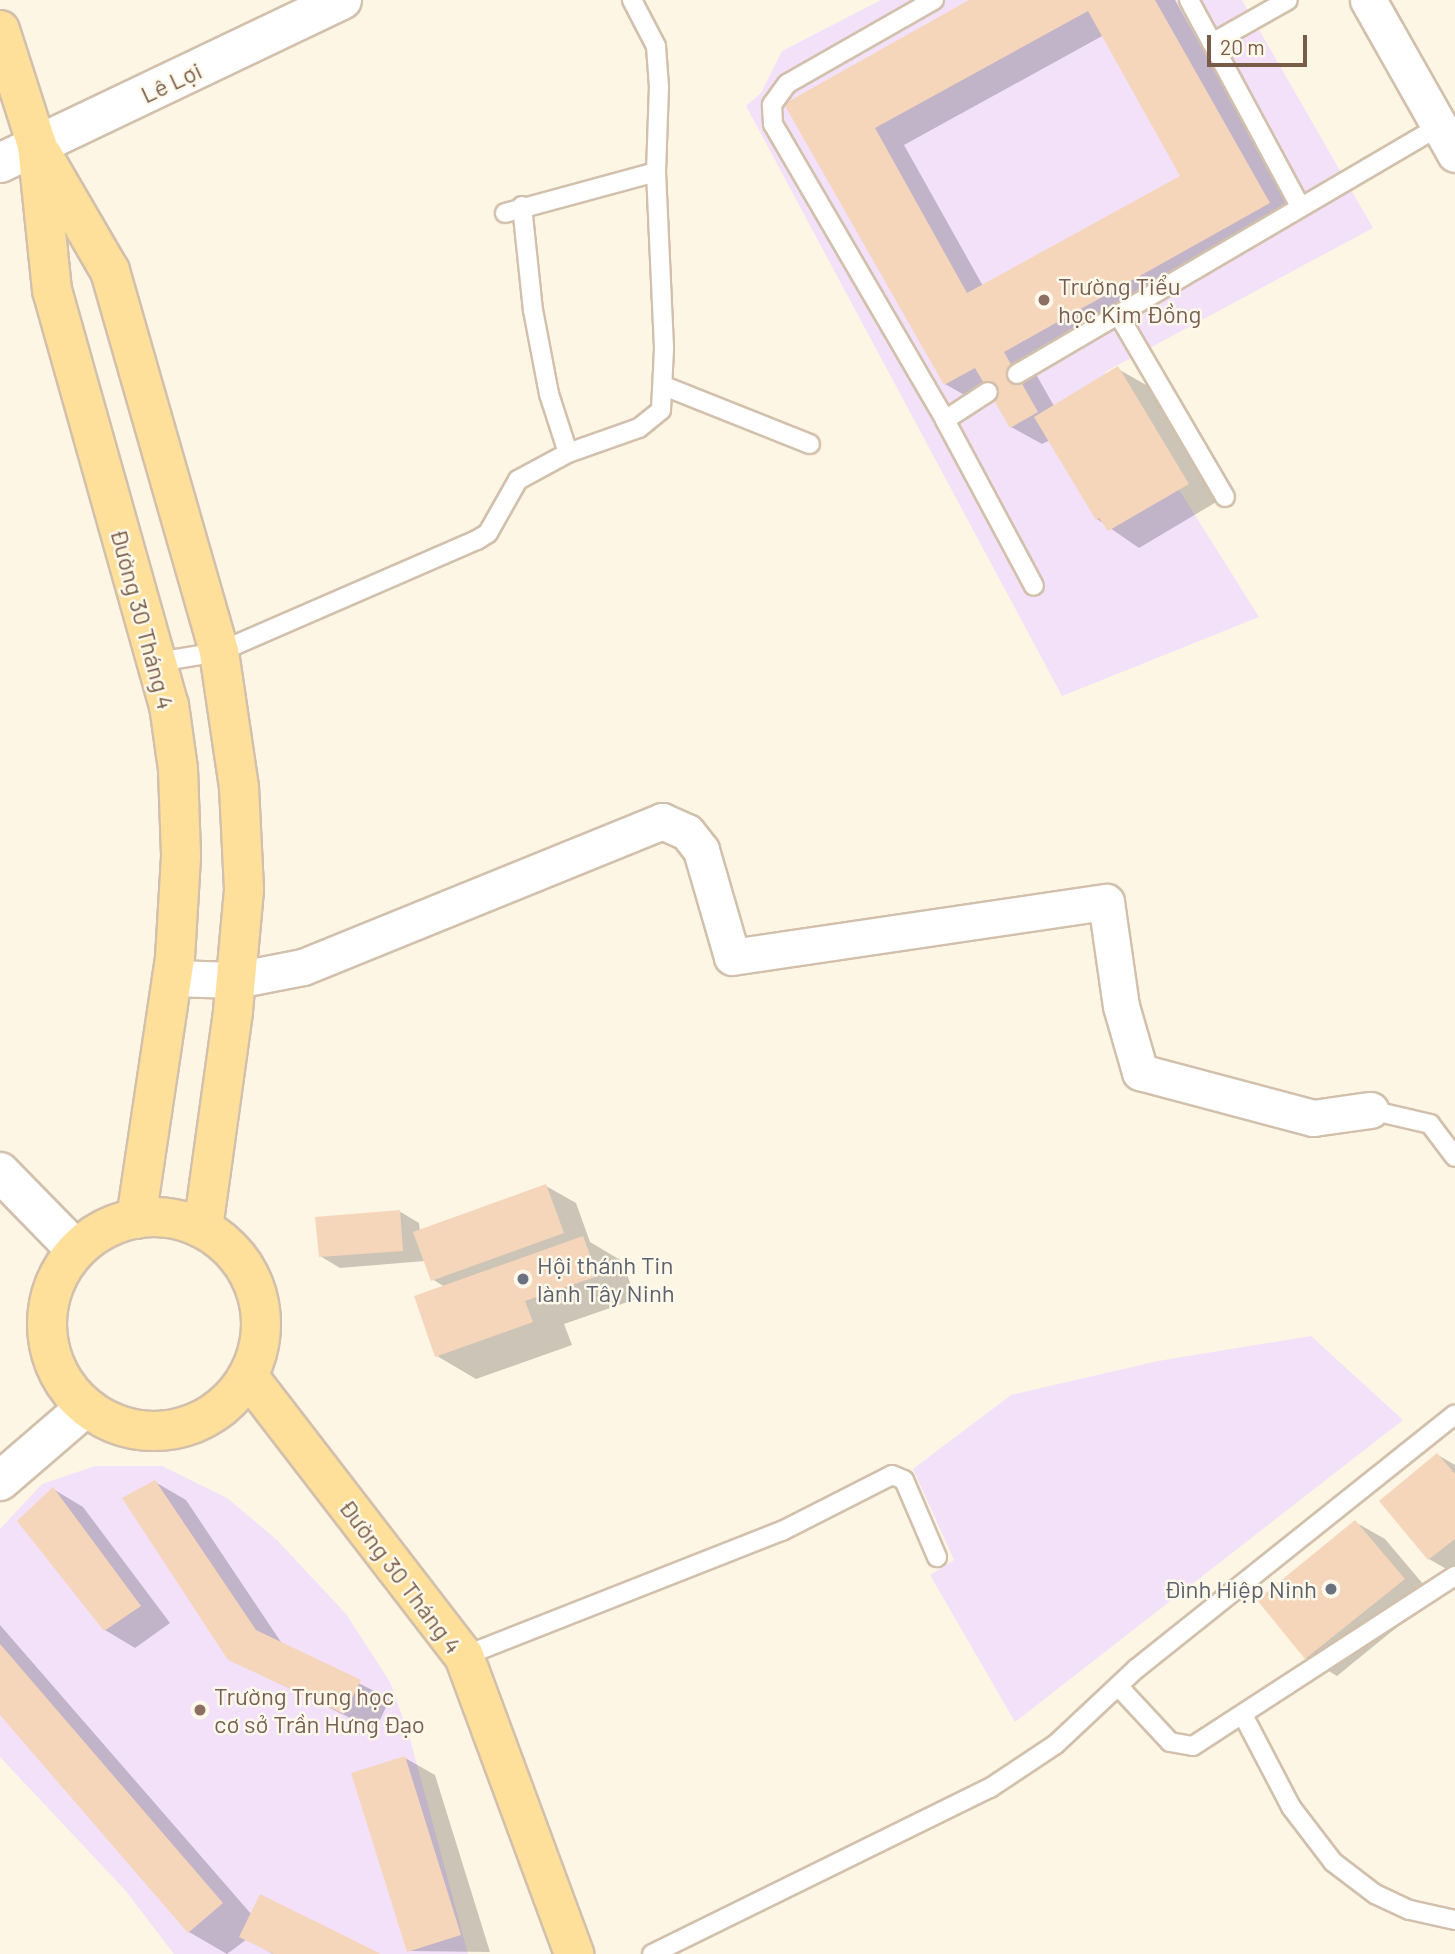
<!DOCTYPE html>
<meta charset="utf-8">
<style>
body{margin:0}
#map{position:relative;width:1455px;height:1954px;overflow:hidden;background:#fef6e5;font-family:Barlow,sans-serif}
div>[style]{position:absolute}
.education>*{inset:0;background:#f3e1fa}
.shadow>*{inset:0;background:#0003}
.building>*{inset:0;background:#f5d6ba}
.roads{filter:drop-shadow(2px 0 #d2c0ac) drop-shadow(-2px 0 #d2c0ac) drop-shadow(0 2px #d2c0ac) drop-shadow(0 -2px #d2c0ac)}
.lane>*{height:18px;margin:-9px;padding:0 9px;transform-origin:9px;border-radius:9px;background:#fff}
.street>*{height:35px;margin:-17.5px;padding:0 17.5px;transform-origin:17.5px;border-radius:17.5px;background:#fff}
.secondary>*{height:38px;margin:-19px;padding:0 19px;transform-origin:19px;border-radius:19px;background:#fff}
.primary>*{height:38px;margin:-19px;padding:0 19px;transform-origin:19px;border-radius:19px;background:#ffe09a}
.primary>.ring{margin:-19px;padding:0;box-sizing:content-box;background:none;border:38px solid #ffe09a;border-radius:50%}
.dots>*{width:19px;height:19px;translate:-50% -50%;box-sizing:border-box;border:4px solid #fff9ec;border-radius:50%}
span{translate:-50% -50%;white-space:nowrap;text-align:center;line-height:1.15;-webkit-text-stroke:5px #fff9ec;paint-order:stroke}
.street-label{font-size:24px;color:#785c48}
.education-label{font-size:24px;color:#785e54}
.left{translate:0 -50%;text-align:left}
.worship-label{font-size:24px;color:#5b616d}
.right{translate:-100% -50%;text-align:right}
.scale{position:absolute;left:1207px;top:35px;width:100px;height:32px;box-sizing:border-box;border:4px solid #785c48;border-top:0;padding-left:9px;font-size:21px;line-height:24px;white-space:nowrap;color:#785c48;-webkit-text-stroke:5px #fff9ec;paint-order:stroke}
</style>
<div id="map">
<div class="education">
<i style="clip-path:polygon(881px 0,1242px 0,1373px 228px,1105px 372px,1259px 617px,1062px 696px,746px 106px,761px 93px,782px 51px)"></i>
<i style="clip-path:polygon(1311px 1336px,1403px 1420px,1015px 1722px,930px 1575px,954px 1560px,913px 1469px,1011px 1395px,1158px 1361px)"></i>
<i style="clip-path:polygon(95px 1466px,162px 1466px,227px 1498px,277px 1540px,346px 1614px,390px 1682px,410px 1739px,468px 1954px,174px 1954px,125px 1890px,0 1757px,0 1529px,42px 1484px)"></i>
</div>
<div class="shadow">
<i style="clip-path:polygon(evenodd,973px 0,1175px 0,1299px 220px,1033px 369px,1054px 406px,1118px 369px,1148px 386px,1218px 501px,1139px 548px,1097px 519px,1050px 440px,1042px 444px,1011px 427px,991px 392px,975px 401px,945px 384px,787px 104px,973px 0,1104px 35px,1182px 176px,983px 286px,904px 145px,1104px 35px)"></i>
<i style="clip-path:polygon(546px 1186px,576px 1203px,590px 1242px,622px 1261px,636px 1299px,564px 1324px,572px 1345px,476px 1379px,437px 1356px,445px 1287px,432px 1279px,425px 1261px,340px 1268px,320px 1256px,399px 1211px,419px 1223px,420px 1231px)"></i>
<i style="clip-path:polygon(1438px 1455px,1455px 1465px,1455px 1574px,1429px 1559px,1381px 1501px)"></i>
<i style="clip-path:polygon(155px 1482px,186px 1500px,283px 1645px,390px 1699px,375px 1730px,229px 1659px)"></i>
<i style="clip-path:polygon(53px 1489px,83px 1507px,170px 1623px,135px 1648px,105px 1630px)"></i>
<i style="clip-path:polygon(1355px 1522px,1385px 1539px,1434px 1597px,1337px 1676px,1307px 1658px,1259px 1600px)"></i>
<i style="clip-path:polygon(0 1625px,252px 1915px,377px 1954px,273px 1954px,247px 1939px,227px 1954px,189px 1932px,0 1712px)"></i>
<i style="clip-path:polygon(405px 1758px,435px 1775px,490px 1952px,408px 1951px)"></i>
</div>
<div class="building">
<i style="clip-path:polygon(evenodd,969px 0,1155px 0,1270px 203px,1004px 352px,1038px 412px,1010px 428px,975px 368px,944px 385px,784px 104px,969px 0,1088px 11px,1180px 176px,967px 293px,875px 128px,1088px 11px)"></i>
<i style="clip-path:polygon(1118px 366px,1189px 484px,1108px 531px,1099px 518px,1096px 520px,1034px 417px)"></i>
<i style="clip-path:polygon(546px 1184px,564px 1233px,431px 1281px,413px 1232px)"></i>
<i style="clip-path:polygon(400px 1210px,403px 1251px,319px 1257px,315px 1217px)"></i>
<i style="clip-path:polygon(583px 1236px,598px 1276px,525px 1301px,533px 1322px,435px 1357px,414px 1296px)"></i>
<i style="clip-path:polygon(1437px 1453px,1455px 1474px,1455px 1539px,1428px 1560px,1379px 1501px)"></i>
<i style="clip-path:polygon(155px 1480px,256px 1630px,361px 1680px,344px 1714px,228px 1660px,122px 1498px)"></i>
<i style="clip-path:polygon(53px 1487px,141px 1606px,104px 1631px,17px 1521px)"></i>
<i style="clip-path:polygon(1355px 1520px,1405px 1579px,1305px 1659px,1257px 1600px)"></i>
<i style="clip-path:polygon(0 1644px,223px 1903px,188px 1933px,0 1715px)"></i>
<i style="clip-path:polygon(405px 1756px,461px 1935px,407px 1952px,351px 1773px)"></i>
<i style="clip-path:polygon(260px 1894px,381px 1954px,274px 1954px,239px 1937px)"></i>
</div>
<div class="roads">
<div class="lane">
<i style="left:934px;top:0;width:169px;rotate:150.3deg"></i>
<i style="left:787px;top:84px;width:26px;rotate:126deg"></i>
<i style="left:772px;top:105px;width:19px;rotate:87deg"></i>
<i style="left:773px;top:124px;width:342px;rotate:59.8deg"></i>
<i style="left:945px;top:420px;width:188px;rotate:61.8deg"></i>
<i style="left:1189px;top:0;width:234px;rotate:61.7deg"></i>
<i style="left:1212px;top:43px;width:87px;rotate:-29.5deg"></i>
<i style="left:522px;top:206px;width:105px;rotate:84deg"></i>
<i style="left:533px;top:310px;width:86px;rotate:79.2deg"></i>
<i style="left:549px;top:394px;width:62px;rotate:72.1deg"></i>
<i style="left:505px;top:213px;width:156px;rotate:-15.2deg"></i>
<i style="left:1118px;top:314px;width:212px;rotate:59.7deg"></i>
<i style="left:1017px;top:374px;width:489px;rotate:-30.4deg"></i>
<i style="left:664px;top:386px;width:157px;rotate:21.7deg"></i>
<i style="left:945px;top:420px;width:51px;rotate:-33.1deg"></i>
<i style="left:158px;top:662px;width:62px;rotate:-9.3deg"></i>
<i style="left:219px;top:652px;width:281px;rotate:-23.5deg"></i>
<i style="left:477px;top:540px;width:13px;rotate:-32deg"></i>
<i style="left:488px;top:533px;width:61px;rotate:-60.5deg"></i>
<i style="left:518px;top:480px;width:57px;rotate:-28.4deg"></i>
<i style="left:568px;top:453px;width:75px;rotate:-19.4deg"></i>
<i style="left:639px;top:428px;width:28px;rotate:-39deg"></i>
<i style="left:661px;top:410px;width:62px;rotate:-87.2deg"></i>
<i style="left:664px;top:348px;width:176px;rotate:-92.6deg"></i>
<i style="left:656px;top:172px;width:85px;rotate:-88deg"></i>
<i style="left:659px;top:87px;width:41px;rotate:-94.2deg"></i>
<i style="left:656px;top:46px;width:52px;rotate:-117.6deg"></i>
<i style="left:1370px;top:1110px;width:62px;rotate:13.1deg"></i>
<i style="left:1430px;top:1124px;width:41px;rotate:52.9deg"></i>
<i style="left:464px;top:1656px;width:342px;rotate:-21.5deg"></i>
<i style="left:782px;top:1531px;width:123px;rotate:-27deg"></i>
<i style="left:892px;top:1475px;width:13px;rotate:23deg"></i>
<i style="left:904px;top:1480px;width:84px;rotate:66.8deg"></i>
<i style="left:1118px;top:1686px;width:76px;rotate:47.1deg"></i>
<i style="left:1170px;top:1742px;width:23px;rotate:10deg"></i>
<i style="left:1193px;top:1746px;width:312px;rotate:-33deg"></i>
<i style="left:1243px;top:1715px;width:104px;rotate:62.4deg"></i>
<i style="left:1291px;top:1807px;width:69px;rotate:52.6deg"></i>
<i style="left:1333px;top:1862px;width:53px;rotate:37.3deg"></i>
<i style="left:1375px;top:1894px;width:38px;rotate:25deg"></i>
<i style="left:1410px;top:1910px;width:46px;rotate:12.5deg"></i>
<i style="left:652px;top:1954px;width:377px;rotate:-26.2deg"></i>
<i style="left:990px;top:1788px;width:79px;rotate:-33.7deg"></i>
<i style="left:1056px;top:1744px;width:110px;rotate:-43.2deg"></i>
<i style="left:1136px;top:1669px;width:408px;rotate:-38.6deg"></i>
</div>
<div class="street">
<i style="left:1368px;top:0;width:177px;rotate:60.5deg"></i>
<i style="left:171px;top:978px;width:65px;rotate:1.8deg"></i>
<i style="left:236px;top:980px;width:68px;rotate:-11deg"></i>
<i style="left:303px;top:967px;width:388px;rotate:-22.1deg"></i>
<i style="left:662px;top:821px;width:27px;rotate:24deg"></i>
<i style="left:687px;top:832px;width:23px;rotate:52deg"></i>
<i style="left:701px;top:850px;width:111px;rotate:73.8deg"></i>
<i style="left:732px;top:957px;width:378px;rotate:-8.4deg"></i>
<i style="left:1106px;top:902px;width:105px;rotate:81.8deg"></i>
<i style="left:1121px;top:1006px;width:69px;rotate:73.9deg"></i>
<i style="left:1140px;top:1072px;width:179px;rotate:14.9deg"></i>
<i style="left:1313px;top:1118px;width:58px;rotate:-8deg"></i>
</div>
<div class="secondary">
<i style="left:0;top:163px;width:379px;rotate:-25.5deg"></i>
<i style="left:0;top:1172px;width:109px;rotate:45.7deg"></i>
<i style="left:0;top:1481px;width:113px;rotate:-40.7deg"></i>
</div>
<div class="primary">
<i style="left:0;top:30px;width:121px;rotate:72.2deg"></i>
<i style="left:37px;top:145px;width:146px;rotate:84.1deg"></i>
<i style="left:52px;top:290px;width:431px;rotate:74.3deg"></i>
<i style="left:169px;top:705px;width:65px;rotate:82deg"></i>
<i style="left:178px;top:769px;width:88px;rotate:88deg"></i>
<i style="left:181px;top:857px;width:101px;rotate:93.4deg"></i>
<i style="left:175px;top:958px;width:264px;rotate:98.5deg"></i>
<i style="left:43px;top:156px;width:133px;rotate:59.8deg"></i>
<i style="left:110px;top:271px;width:396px;rotate:74deg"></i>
<i style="left:219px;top:652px;width:136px;rotate:81.6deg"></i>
<i style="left:239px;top:787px;width:103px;rotate:87.2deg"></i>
<i style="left:244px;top:890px;width:122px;rotate:95.2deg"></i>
<i style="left:233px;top:1012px;width:219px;rotate:97.9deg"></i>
<i class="ring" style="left:47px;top:1217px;width:176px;height:176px"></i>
<i style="left:248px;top:1376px;width:354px;rotate:52.4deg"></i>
<i style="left:464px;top:1656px;width:318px;rotate:69.7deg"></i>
</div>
</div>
<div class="dots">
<i style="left:1044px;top:300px;background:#8d6e63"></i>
<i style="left:523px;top:1279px;background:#6b7280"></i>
<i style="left:1331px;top:1589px;background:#6b7280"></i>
<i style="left:200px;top:1710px;background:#8d6e63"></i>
</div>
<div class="street-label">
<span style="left:171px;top:82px;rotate:-25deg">Lê Lợi</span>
<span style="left:143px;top:619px;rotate:75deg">Đường 30 Tháng 4</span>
<span style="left:401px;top:1576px;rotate:53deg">Đường 30 Tháng 4</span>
</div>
<div class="education-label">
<span class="left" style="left:1058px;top:300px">Trường Tiểu<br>học Kim Đồng</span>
<span class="left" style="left:214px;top:1710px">Trường Trung học<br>cơ sở Trần Hưng Đạo</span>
</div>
<div class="worship-label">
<span class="left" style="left:537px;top:1279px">Hội thánh Tin<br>lành Tây Ninh</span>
<span class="right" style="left:1317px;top:1589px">Đình Hiệp Ninh</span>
</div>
<div class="scale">20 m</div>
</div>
